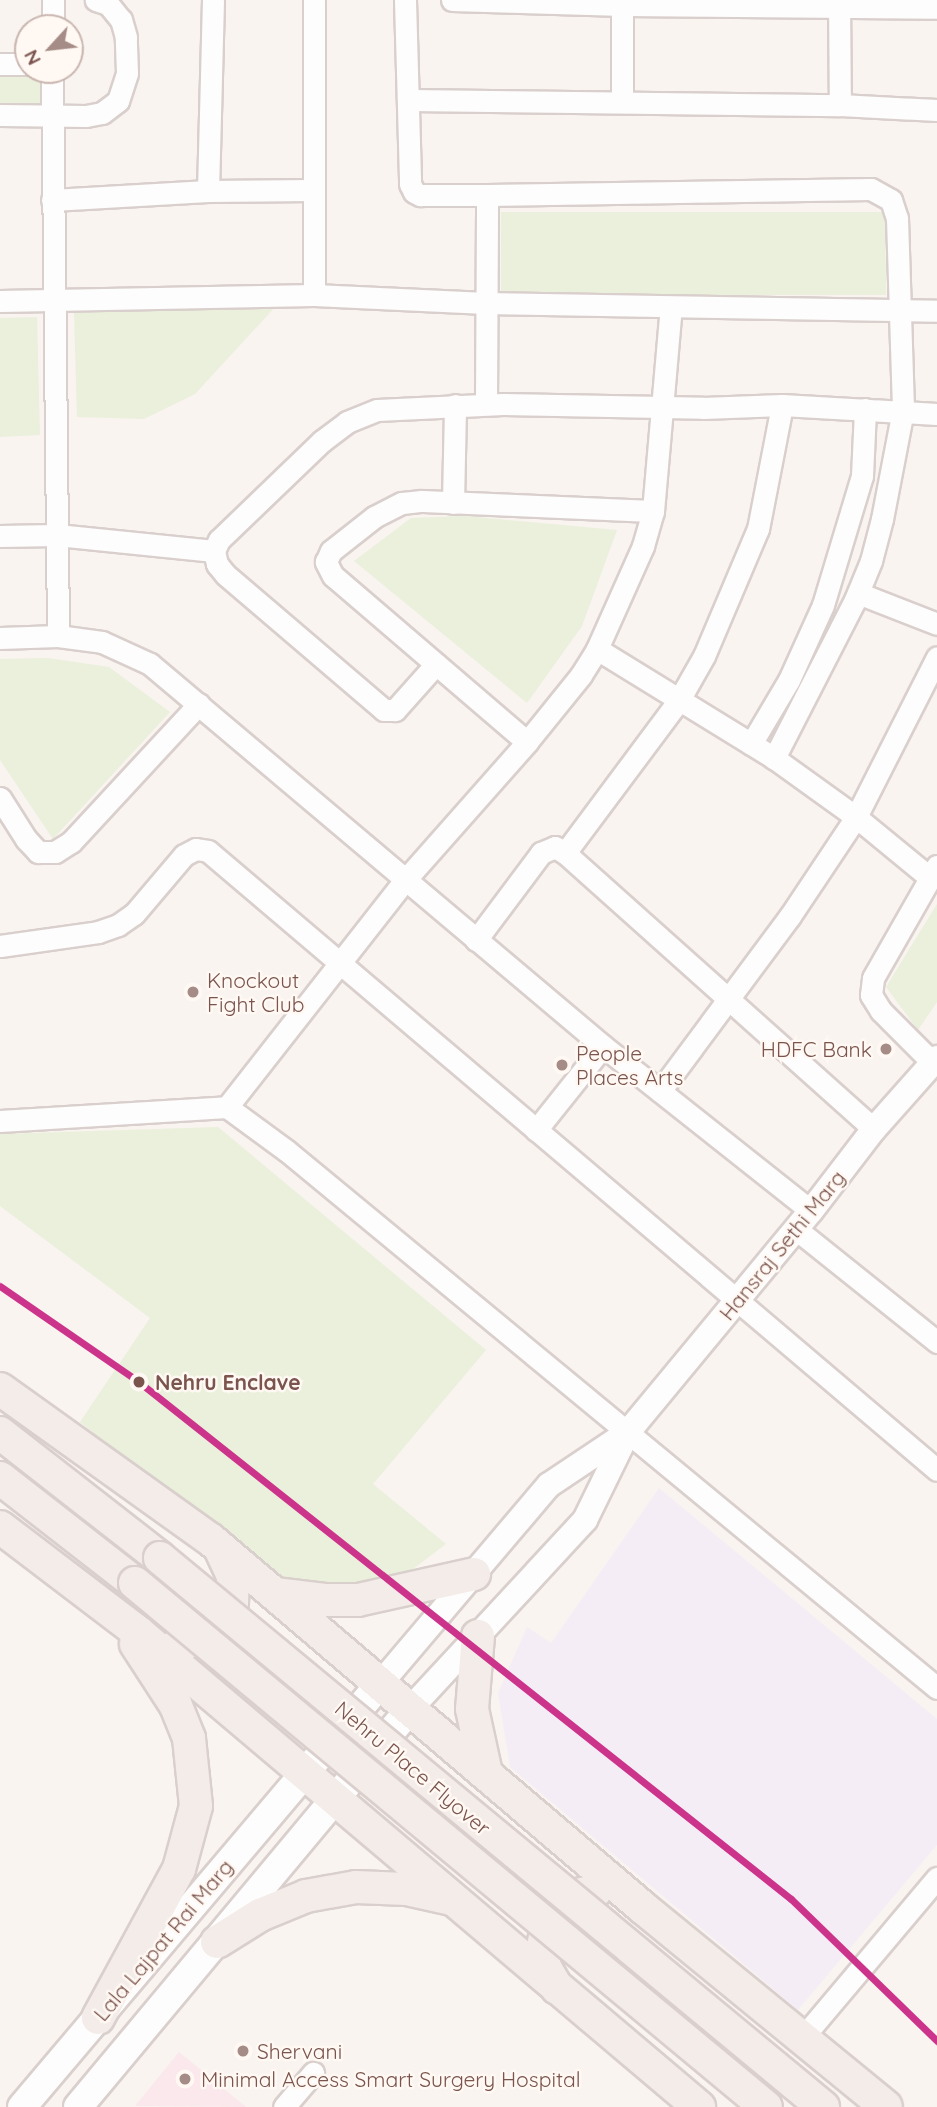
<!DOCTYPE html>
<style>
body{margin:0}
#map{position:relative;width:937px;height:2107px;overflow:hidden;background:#f9f4f0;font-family:Quicksand,sans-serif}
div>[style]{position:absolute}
.education>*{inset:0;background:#f4edf6}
.medical>*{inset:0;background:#fae8ec}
.green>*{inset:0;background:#eaf0db}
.roads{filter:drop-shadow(2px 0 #d9cfcc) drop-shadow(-2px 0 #d9cfcc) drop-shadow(0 2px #d9cfcc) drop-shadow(0 -2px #d9cfcc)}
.minor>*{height:21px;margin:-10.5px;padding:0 10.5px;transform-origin:10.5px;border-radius:10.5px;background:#fefdfd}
.tertiary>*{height:24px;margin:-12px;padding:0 12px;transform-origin:12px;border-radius:12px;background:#fefdfd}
.secondary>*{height:28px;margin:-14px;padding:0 14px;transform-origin:14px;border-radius:14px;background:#fefdfd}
.primary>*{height:32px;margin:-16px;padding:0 16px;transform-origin:16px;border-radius:16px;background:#f3ece8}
.bridges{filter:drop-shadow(2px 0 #dacfcc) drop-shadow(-2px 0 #dacfcc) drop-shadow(0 2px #dacfcc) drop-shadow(0 -2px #dacfcc)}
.primary-bridge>*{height:32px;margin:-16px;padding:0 16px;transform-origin:16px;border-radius:16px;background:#f3ece8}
.metro-1>*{height:7px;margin:-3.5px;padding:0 3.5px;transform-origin:3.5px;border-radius:3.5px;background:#cc338b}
.dots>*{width:19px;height:19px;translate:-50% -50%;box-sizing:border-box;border:4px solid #fff8f3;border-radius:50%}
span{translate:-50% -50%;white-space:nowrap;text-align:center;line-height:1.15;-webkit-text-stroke:5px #fff8f3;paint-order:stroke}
.poi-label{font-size:21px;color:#7a544d}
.left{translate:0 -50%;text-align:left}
.right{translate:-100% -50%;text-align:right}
.street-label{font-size:21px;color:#7a544d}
.stop-label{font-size:21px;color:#7a544d;font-weight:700}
.north{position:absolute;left:14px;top:14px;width:70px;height:70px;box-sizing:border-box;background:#fff8f3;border:2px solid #cab6b1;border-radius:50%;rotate:243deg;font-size:19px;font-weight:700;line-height:28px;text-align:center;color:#7a544d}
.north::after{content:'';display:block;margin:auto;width:24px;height:32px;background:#a68c86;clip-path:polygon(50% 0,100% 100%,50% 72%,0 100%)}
</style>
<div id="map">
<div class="education">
<i style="clip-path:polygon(659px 1488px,937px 1719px,937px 1845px,798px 2010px,510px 1767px,498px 1693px,527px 1627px,551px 1643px)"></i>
</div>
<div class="medical">
<i style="clip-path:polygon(179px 2052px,246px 2107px,135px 2106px)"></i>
</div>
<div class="green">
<i style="clip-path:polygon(0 67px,42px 70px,42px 105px,0 106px)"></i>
<i style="clip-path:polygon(501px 212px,885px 212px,886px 295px,501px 295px)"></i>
<i style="clip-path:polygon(276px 306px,195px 394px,144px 419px,77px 417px,74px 313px)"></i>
<i style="clip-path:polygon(37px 317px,40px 435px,0 437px,0 318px)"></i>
<i style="clip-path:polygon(465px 516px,617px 530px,582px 626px,527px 703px,354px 561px,411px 518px)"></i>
<i style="clip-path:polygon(48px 658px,109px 667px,170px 712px,53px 839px,0 760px,0 659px)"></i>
<i style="clip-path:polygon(937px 904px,937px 1002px,918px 1030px,886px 987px)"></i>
<i style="clip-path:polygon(218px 1127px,486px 1350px,373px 1484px,446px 1544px,393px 1584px,361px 1591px,281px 1583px,80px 1422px,150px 1318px,0 1206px,0 1134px)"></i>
</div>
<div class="roads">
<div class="minor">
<i style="left:405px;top:0;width:184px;rotate:88.4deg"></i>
<i style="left:410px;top:184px;width:9px;rotate:63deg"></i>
<i style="left:414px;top:192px;width:7px;rotate:27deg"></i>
<i style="left:420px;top:195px;width:67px"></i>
<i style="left:452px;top:0;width:171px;rotate:1.7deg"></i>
<i style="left:623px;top:5px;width:314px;rotate:0.5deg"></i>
<i style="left:622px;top:0;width:101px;rotate:90deg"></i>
<i style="left:839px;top:0;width:105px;rotate:89.5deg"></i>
<i style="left:53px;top:28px;width:28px;rotate:-90deg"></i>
<i style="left:0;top:64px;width:28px"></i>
<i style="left:52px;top:70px;width:566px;rotate:89.39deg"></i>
<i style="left:409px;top:100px;width:431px;rotate:0.7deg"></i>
<i style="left:840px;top:105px;width:97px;rotate:3deg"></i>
<i style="left:0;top:115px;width:86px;rotate:0.7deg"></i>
<i style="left:86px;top:116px;width:16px;rotate:-11deg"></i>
<i style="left:102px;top:113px;width:20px;rotate:-37deg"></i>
<i style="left:118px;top:101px;width:29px;rotate:-72deg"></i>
<i style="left:127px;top:73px;width:36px;rotate:-92deg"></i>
<i style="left:126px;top:37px;width:18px;rotate:-106deg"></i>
<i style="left:121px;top:20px;width:21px;rotate:-129deg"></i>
<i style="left:108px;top:4px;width:13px;rotate:-162deg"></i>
<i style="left:208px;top:191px;width:191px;rotate:-88.5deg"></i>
<i style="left:52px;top:200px;width:156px;rotate:-3.3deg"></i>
<i style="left:208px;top:191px;width:105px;rotate:-0.5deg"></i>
<i style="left:314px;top:295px;width:295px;rotate:-90deg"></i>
<i style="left:0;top:301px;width:314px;rotate:-1.1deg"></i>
<i style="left:314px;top:295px;width:172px;rotate:2.7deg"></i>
<i style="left:486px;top:303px;width:451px;rotate:1deg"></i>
<i style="left:486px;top:404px;width:209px;rotate:-89.7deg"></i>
<i style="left:487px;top:195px;width:384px;rotate:-0.9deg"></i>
<i style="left:871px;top:189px;width:23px;rotate:29deg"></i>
<i style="left:891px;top:200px;width:19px;rotate:72deg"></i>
<i style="left:897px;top:218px;width:192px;rotate:88.2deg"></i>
<i style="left:903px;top:410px;width:111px;rotate:100.9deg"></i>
<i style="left:882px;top:519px;width:43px;rotate:104.7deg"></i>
<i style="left:871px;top:561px;width:42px;rotate:112.3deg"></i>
<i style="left:855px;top:600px;width:178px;rotate:117.1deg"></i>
<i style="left:453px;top:503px;width:98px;rotate:-88.8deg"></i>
<i style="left:0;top:536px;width:57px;rotate:-1deg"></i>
<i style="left:57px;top:535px;width:158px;rotate:5.8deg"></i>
<i style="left:858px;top:593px;width:85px;rotate:21.4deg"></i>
<i style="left:0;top:638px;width:58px;rotate:-2deg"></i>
<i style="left:58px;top:636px;width:44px;rotate:7.8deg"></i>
<i style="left:102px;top:642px;width:53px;rotate:24.6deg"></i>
<i style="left:150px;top:664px;width:593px;rotate:40.14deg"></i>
<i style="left:603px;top:1046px;width:265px;rotate:38.4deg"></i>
<i style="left:597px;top:649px;width:208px;rotate:31.6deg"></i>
<i style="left:774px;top:758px;width:101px;rotate:35.7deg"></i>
<i style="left:856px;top:817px;width:94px;rotate:39.4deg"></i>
<i style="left:436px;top:664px;width:62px;rotate:131.7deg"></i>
<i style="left:395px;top:710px;width:11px;rotate:180deg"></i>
<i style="left:384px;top:710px;width:209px;rotate:-139.5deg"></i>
<i style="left:225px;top:574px;width:13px;rotate:-129deg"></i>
<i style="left:217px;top:564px;width:13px;rotate:-103deg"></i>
<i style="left:214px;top:551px;width:12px;rotate:-66deg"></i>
<i style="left:219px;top:540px;width:143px;rotate:-43.9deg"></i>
<i style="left:322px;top:441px;width:31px;rotate:-37deg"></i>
<i style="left:347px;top:422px;width:32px;rotate:-22deg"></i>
<i style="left:377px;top:410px;width:126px;rotate:-2.7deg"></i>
<i style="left:503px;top:404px;width:200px;rotate:1.1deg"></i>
<i style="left:703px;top:408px;width:79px;rotate:-2.2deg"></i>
<i style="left:782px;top:405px;width:155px;rotate:3.3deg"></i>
<i style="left:527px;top:742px;width:255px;rotate:-139.4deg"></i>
<i style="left:333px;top:576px;width:16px;rotate:-117deg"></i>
<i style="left:326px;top:562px;width:12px;rotate:-66deg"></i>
<i style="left:331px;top:551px;width:55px;rotate:-38.3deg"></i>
<i style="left:374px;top:517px;width:31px;rotate:-27deg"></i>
<i style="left:402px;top:503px;width:20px;rotate:-6deg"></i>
<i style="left:422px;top:501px;width:231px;rotate:2.5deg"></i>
<i style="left:751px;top:744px;width:74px;rotate:-59.3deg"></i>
<i style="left:789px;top:680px;width:82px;rotate:-65.6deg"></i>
<i style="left:823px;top:605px;width:135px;rotate:-73.2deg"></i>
<i style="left:862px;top:476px;width:67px;rotate:-87.4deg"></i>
<i style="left:0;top:798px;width:49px;rotate:57.6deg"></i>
<i style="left:26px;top:839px;width:18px;rotate:47deg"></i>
<i style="left:38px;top:852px;width:17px"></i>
<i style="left:55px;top:852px;width:19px;rotate:-32deg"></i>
<i style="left:71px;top:842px;width:188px;rotate:-47.2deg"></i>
<i style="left:565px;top:853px;width:414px;rotate:41.8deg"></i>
<i style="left:476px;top:940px;width:109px;rotate:-53.2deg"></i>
<i style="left:541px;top:853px;width:15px;rotate:-23deg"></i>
<i style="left:555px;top:847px;width:12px;rotate:31deg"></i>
<i style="left:565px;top:853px;width:191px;rotate:-53.3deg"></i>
<i style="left:679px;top:700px;width:51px;rotate:-60.4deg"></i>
<i style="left:704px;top:656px;width:138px;rotate:-67deg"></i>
<i style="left:758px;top:529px;width:126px;rotate:-79deg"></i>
<i style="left:0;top:946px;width:99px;rotate:-8.1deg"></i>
<i style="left:98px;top:932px;width:21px;rotate:-19deg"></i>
<i style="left:118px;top:925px;width:19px;rotate:-35deg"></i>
<i style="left:134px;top:914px;width:77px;rotate:-49.7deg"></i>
<i style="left:184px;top:855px;width:13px;rotate:-27deg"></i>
<i style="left:196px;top:849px;width:12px;rotate:9deg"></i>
<i style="left:208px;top:851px;width:956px;rotate:40.33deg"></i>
<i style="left:933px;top:1063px;width:74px;rotate:-135deg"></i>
<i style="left:881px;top:1011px;width:19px;rotate:-122deg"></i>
<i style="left:871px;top:995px;width:17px;rotate:-83deg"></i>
<i style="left:873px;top:978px;width:129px;rotate:-60.3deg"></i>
<i style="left:660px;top:1091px;width:218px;rotate:-53.4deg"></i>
<i style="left:790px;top:916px;width:119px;rotate:-56.3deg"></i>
<i style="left:856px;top:817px;width:179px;rotate:-63.1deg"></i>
<i style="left:227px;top:1107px;width:290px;rotate:-51.9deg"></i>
<i style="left:406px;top:879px;width:183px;rotate:-48.5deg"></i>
<i style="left:527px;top:742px;width:86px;rotate:-51.1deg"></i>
<i style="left:581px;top:675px;width:31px;rotate:-58deg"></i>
<i style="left:597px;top:649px;width:113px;rotate:-65.9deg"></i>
<i style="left:643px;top:546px;width:36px;rotate:-74deg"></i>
<i style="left:653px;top:511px;width:205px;rotate:-85deg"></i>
<i style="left:0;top:1121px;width:227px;rotate:-3.5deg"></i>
<i style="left:227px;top:1107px;width:74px;rotate:36.3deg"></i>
<i style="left:287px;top:1151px;width:843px;rotate:39.56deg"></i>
<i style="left:536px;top:1130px;width:107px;rotate:-51.4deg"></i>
<i style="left:796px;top:1229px;width:181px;rotate:38.7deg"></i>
<i style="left:803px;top:2037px;width:208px;rotate:-49.9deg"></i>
<i style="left:284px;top:2107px;width:45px;rotate:-49.5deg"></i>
</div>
<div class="tertiary">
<i style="left:380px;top:1684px;width:261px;rotate:-49.7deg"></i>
<i style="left:549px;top:1485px;width:94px;rotate:-33.7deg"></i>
<i style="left:410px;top:1709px;width:258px;rotate:-47.2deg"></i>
<i style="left:585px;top:1520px;width:98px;rotate:-64deg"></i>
<i style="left:628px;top:1432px;width:287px;rotate:-50.4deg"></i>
<i style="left:811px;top:1211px;width:103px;rotate:-52.5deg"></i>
<i style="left:874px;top:1129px;width:95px;rotate:-48.4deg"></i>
</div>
<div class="secondary">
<i style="left:22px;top:2107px;width:554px;rotate:-49.76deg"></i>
<i style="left:78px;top:2107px;width:518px;rotate:-50.17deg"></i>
</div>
<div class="primary">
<i style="left:0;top:1389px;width:259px;rotate:35.6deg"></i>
<i style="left:211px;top:1540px;width:566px;rotate:40.41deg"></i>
<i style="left:642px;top:1907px;width:315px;rotate:39.3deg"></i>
<i style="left:0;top:1433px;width:203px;rotate:38deg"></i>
<i style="left:0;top:1478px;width:171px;rotate:37.9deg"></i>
<i style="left:0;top:1527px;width:175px;rotate:37.3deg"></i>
<i style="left:139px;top:1633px;width:734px;rotate:40.25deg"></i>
<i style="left:275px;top:1594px;width:50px;rotate:6.8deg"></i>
<i style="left:325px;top:1600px;width:33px"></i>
<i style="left:358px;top:1600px;width:119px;rotate:-12.6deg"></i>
<i style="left:478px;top:1636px;width:73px;rotate:94.7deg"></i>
<i style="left:472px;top:1709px;width:66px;rotate:77.7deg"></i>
<i style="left:176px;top:1646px;width:31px;rotate:-17deg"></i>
<i style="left:206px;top:1637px;width:14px;rotate:-39deg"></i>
<i style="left:217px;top:1628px;width:28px;rotate:-58deg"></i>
<i style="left:232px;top:1604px;width:28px;rotate:-88deg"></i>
<i style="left:233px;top:1576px;width:31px;rotate:-115deg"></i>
<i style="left:217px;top:1942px;width:51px;rotate:-32.1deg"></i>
<i style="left:260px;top:1915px;width:50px;rotate:-22.4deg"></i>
<i style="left:306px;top:1896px;width:51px;rotate:-10.2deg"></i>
<i style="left:356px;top:1887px;width:50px;rotate:2.3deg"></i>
<i style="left:406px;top:1889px;width:46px;rotate:12.5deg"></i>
<i style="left:557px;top:1988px;width:24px;rotate:-120deg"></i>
<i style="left:545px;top:1967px;width:14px;rotate:-102deg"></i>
<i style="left:542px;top:1953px;width:28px;rotate:-80deg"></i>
<i style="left:547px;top:1925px;width:28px;rotate:-52deg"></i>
<i style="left:564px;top:1903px;width:15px;rotate:-32deg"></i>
<i style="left:577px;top:1895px;width:19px;rotate:-12deg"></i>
<i style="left:98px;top:2018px;width:170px;rotate:-61.5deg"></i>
<i style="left:179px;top:1869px;width:65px;rotate:-74.9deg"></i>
<i style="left:196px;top:1806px;width:68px;rotate:-95.9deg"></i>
<i style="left:189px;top:1738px;width:37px;rotate:-112deg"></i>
<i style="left:175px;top:1704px;width:72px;rotate:-123deg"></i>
</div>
</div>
<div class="bridges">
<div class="primary-bridge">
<i style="left:160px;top:1558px;width:861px;rotate:39.63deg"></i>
<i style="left:135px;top:1583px;width:820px;rotate:39.71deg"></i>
</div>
</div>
<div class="metro-1">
<i style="left:0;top:1286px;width:169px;rotate:34.6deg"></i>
<i style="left:139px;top:1382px;width:832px;rotate:38.41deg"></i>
<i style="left:791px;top:1899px;width:204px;rotate:44.2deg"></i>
</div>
<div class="dots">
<i style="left:193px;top:992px;background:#a68c86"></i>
<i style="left:886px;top:1049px;background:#a68c86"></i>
<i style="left:562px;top:1065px;background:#a68c86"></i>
<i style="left:139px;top:1382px;background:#7a544d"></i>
<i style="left:243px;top:2051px;background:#a68c86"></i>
<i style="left:185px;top:2079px;background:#a68c86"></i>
</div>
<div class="poi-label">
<span class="left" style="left:207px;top:992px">Knockout<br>Fight Club</span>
<span class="right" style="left:872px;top:1049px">HDFC Bank</span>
<span class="left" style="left:576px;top:1065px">People<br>Places Arts</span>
<span class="left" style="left:257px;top:2051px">Shervani</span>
<span class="left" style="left:201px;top:2079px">Minimal Access Smart Surgery Hospital</span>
</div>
<div class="street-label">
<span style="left:782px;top:1245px;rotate:-51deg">Hansraj Sethi Marg</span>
<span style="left:413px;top:1768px;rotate:40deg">Nehru Place Flyover</span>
<span style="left:163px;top:1940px;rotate:-50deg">Lala Lajpat Rai Marg</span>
</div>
<div class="stop-label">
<span class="left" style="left:155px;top:1382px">Nehru Enclave</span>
</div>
<div class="north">N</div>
</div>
